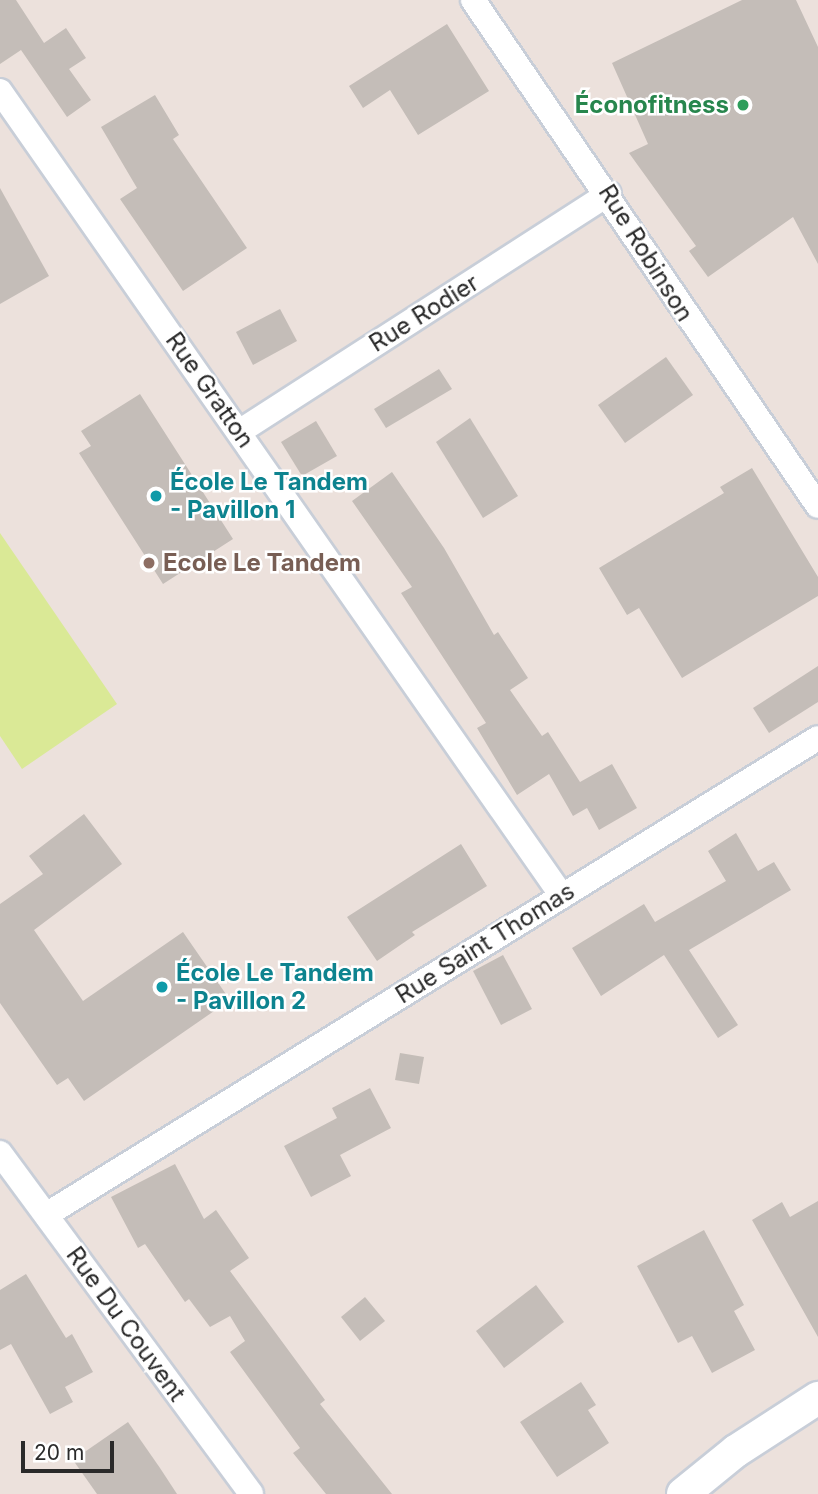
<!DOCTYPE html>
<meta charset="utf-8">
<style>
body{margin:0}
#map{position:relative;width:818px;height:1494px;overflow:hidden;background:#ece1dc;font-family:Inter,sans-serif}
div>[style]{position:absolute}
.pitch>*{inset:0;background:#dae996}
.building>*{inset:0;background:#c4bdb8}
.roads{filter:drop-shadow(2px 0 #c8ced8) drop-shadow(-2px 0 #c8ced8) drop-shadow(0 2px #c8ced8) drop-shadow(0 -2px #c8ced8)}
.minor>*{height:24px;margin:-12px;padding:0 12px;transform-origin:12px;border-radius:12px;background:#fff}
.tertiary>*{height:32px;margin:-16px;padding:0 16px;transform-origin:16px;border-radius:16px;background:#fff}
.dots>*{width:19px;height:19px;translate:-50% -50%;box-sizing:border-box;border:4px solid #fff;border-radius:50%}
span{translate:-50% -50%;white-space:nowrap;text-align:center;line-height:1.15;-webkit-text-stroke:5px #fff;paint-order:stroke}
.leisure-label{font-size:24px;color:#27864d;font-weight:700}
.right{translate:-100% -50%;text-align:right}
.street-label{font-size:24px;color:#2a2a2a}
.culture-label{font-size:24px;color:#0d838f;font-weight:700}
.left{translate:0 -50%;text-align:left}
.education-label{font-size:24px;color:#785e54;font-weight:700}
.scale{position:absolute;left:21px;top:1441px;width:93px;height:32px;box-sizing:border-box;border:4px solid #2a2a2a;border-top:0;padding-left:9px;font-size:21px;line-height:24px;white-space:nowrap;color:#2a2a2a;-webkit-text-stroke:5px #fff;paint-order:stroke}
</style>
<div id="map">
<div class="pitch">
<i style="clip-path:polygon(0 533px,117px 704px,22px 769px,0 736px)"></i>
</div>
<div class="building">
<i style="clip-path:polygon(0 0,16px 0,44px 43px,66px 28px,86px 58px,69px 69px,91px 100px,67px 117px,21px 50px,0 64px)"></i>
<i style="clip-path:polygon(742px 0,796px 0,818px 47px,818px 264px,793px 217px,708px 277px,689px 251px,696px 246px,629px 153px,648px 144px,612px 63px)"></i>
<i style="clip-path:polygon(447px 24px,489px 91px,418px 135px,390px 90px,363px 108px,349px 86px)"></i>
<i style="clip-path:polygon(155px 95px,179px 135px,173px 139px,247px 248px,183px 291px,120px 199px,137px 188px,101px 127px)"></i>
<i style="clip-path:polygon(0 188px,49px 276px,0 304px)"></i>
<i style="clip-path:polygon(280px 309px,297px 341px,253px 365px,236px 332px)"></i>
<i style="clip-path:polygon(666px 357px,693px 395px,625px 443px,598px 405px)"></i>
<i style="clip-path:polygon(439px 369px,452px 389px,386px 428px,374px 409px)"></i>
<i style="clip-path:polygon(140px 394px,233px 539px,163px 584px,79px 453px,91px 446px,81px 431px)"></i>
<i style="clip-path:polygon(470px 418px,518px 496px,483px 518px,436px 442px)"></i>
<i style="clip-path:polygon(316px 421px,337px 456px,302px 476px,281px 442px)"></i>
<i style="clip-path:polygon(752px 468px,818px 577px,818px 596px,682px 678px,639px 608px,627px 615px,599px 568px,724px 493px,720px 487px)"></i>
<i style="clip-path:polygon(392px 472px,444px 548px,494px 635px,498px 632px,528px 678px,510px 690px,542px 736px,548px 732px,580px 782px,612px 764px,637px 808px,599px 830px,587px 808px,573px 816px,549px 774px,517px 795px,477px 728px,486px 723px,401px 593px,412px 587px,352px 501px)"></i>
<i style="clip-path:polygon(818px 666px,818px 702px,769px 733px,753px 708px)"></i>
<i style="clip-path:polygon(84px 814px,122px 864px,34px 930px,83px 1001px,183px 932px,230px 1000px,84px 1101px,68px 1078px,57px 1085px,0 1003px,0 904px,43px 874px,29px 856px)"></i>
<i style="clip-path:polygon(736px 833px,758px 871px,774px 862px,791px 890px,689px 950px,738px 1025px,718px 1038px,664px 955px,601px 996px,572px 948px,644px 904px,655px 922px,726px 881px,708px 851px)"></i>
<i style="clip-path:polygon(461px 844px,487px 886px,412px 932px,415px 935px,377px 961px,347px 917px)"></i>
<i style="clip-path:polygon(503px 955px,532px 1009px,501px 1025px,473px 971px)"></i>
<i style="clip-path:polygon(400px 1053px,424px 1057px,419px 1084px,395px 1080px)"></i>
<i style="clip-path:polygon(370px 1088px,391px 1128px,340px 1155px,351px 1176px,311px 1197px,284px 1146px,337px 1118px,332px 1108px)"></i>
<i style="clip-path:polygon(175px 1164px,204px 1219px,216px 1210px,249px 1258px,230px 1271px,325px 1400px,320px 1404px,392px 1494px,326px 1494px,293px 1453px,300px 1448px,230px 1352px,245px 1341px,230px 1316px,210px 1327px,189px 1299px,185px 1302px,145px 1244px,138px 1248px,111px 1197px)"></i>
<i style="clip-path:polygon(818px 1201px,818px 1337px,752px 1220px,782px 1202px,790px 1217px)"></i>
<i style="clip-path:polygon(704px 1230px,744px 1305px,734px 1311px,755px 1350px,712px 1373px,692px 1336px,678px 1343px,637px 1266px)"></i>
<i style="clip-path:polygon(26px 1274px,66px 1338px,72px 1334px,93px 1372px,65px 1387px,73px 1402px,50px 1414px,11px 1344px,0 1350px,0 1290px)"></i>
<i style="clip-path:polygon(536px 1285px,564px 1322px,504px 1368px,476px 1331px)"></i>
<i style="clip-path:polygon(365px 1297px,385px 1321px,360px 1341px,341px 1317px)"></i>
<i style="clip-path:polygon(581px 1382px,596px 1405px,588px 1410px,609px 1443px,557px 1477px,520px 1422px)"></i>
<i style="clip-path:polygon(128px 1422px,160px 1468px,177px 1494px,97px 1494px,73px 1460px)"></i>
</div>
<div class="roads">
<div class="minor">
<i style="left:473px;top:0;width:612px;rotate:55.71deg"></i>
<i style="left:0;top:91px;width:982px;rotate:55.08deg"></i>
<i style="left:239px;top:432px;width:440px;rotate:-32.8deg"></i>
<i style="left:0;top:1153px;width:423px;rotate:53.6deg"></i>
<i style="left:46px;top:1215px;width:907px;rotate:-31.71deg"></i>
</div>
<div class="tertiary">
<i style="left:683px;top:1494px;width:68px;rotate:-39.1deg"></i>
<i style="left:736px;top:1451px;width:98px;rotate:-32.9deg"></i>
</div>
</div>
<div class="dots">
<i style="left:743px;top:105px;background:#2e9e5b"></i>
<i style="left:156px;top:496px;background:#0f9aa8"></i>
<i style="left:149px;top:563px;background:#8d6e63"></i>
<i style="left:162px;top:987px;background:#0f9aa8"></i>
</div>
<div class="leisure-label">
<span class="right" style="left:729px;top:105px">Éconofitness</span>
</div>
<div class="street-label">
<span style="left:646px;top:253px;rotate:58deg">Rue Robinson</span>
<span style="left:424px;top:313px;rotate:-32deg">Rue Rodier</span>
<span style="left:210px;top:390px;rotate:55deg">Rue Gratton</span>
<span style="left:485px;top:943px;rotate:-32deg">Rue Saint Thomas</span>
<span style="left:126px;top:1324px;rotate:54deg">Rue Du Couvent</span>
</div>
<div class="culture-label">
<span class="left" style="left:170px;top:496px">École Le Tandem<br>- Pavillon 1</span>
<span class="left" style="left:176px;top:987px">École Le Tandem<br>- Pavillon 2</span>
</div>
<div class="education-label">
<span class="left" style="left:163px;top:563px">Ecole Le Tandem</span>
</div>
<div class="scale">20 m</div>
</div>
